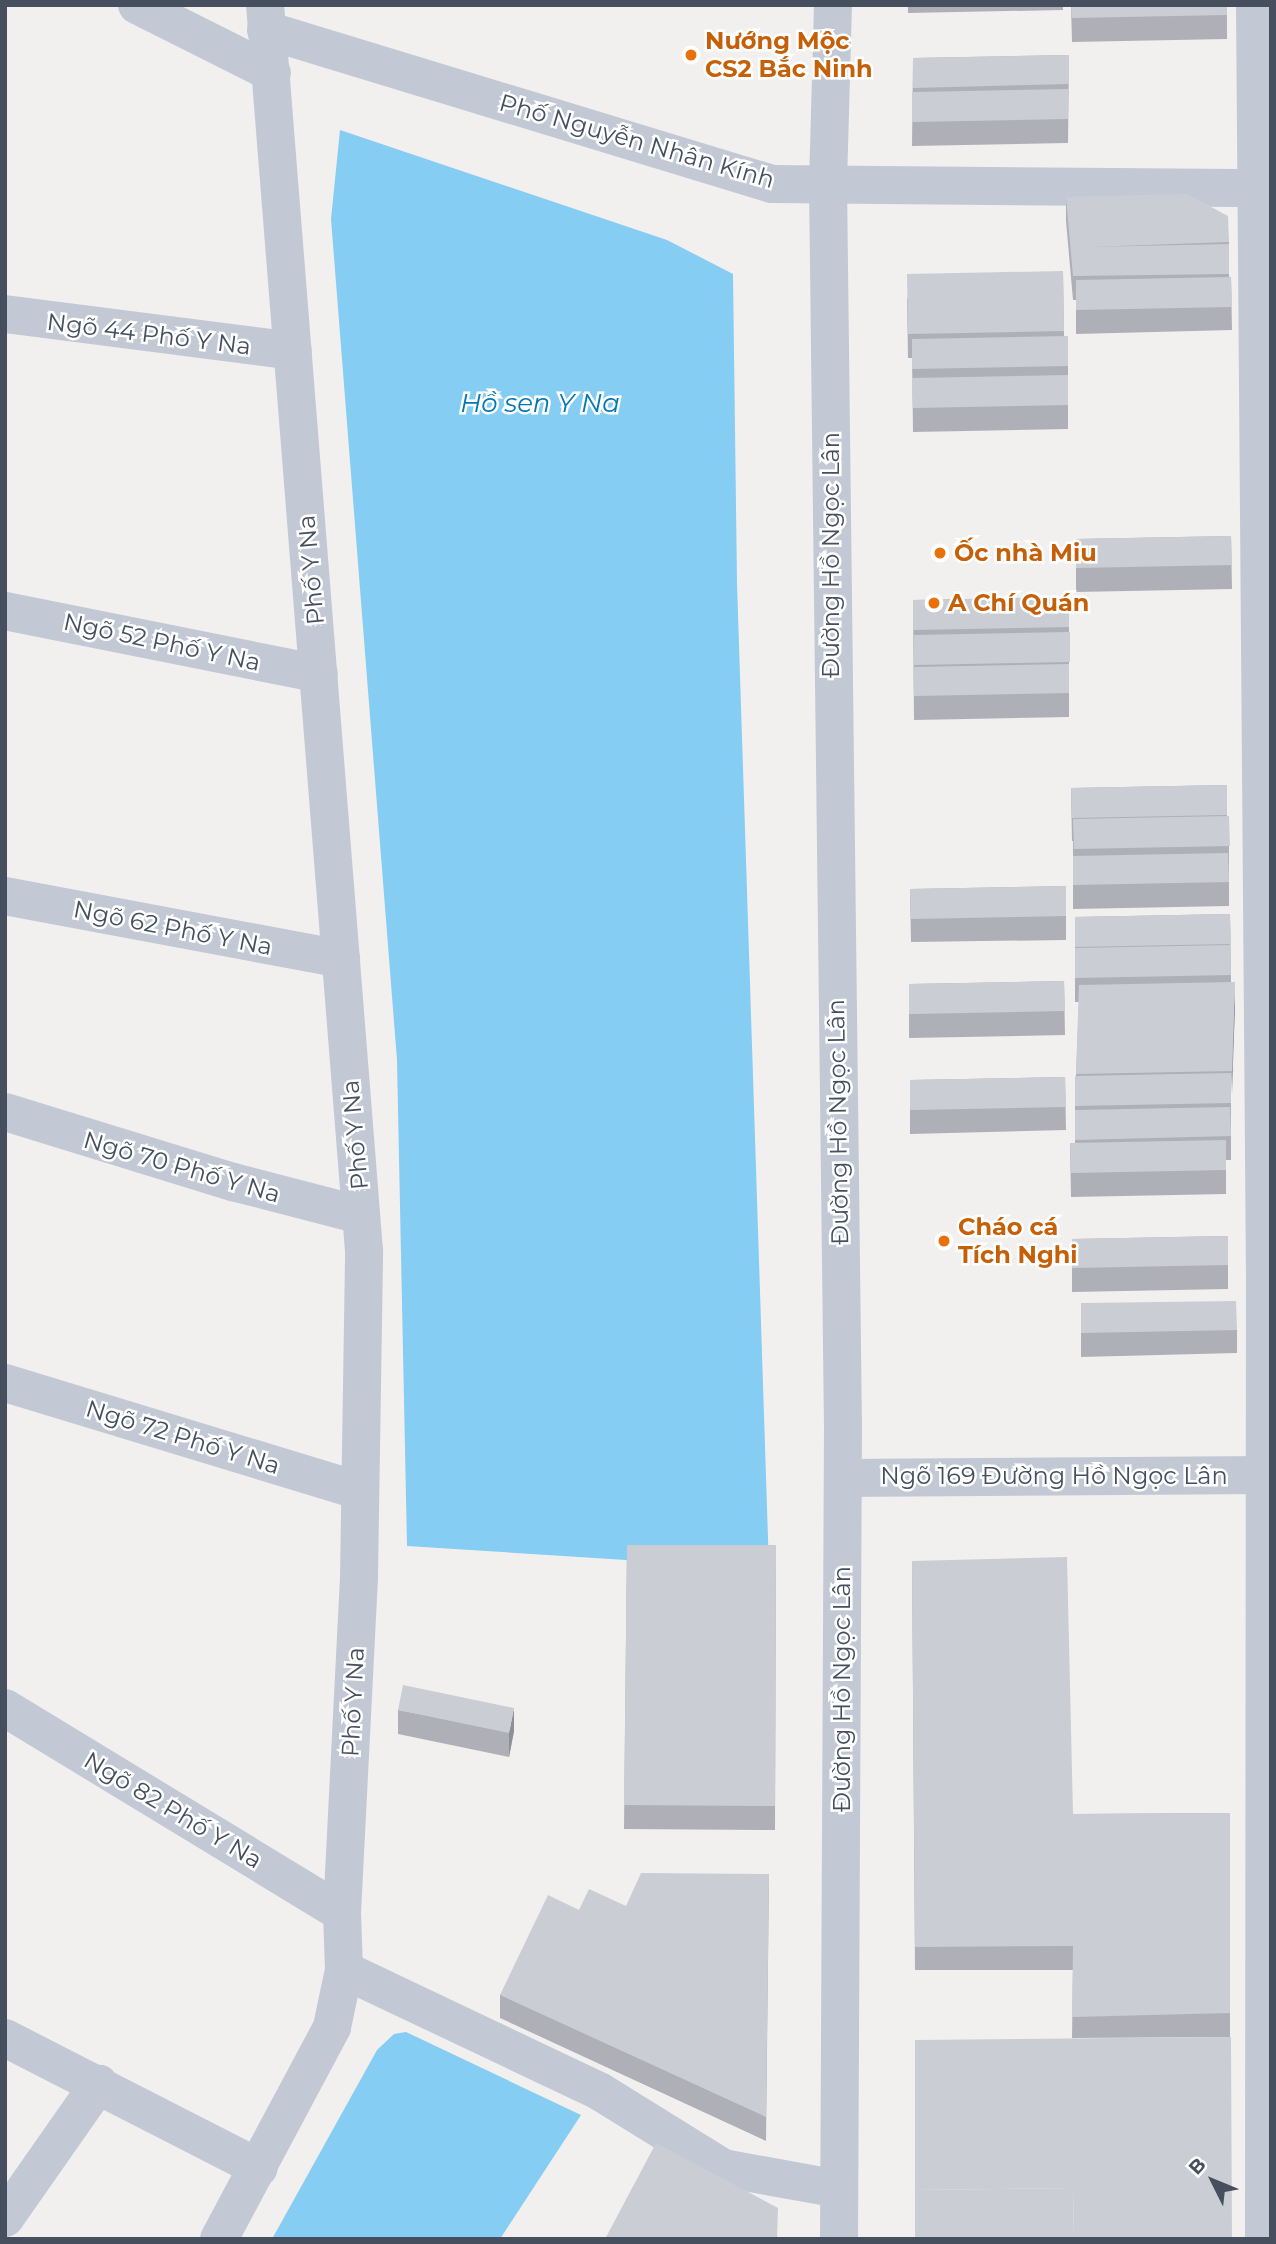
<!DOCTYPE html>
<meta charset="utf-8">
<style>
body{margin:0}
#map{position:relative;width:1276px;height:2244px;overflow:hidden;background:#f2efef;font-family:Montserrat,sans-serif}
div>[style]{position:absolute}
.water>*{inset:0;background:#85cdf2}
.minor>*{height:38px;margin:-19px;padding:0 19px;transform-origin:19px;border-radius:19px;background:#c2c9d5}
.wall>*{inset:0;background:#afb0b7}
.shaded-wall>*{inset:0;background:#8e9095}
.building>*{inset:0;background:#cbcdd5}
.dots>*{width:19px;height:19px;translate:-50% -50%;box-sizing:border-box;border:4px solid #fff;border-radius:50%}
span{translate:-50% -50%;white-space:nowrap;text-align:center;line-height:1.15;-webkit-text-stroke:5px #fff;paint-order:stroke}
.food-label{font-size:24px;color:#c56008;font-weight:700}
.left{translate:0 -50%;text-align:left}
.street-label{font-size:24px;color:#464f5e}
.water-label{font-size:26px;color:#0378b4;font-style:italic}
.frame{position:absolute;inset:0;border:7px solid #464f5e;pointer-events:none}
.north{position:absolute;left:1178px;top:2146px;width:70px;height:70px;-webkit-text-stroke:5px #fff;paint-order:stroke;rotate:313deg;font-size:19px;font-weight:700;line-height:28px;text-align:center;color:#464f5e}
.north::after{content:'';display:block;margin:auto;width:24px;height:32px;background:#464f5e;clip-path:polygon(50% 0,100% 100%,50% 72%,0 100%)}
</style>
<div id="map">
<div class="water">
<i style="clip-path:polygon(340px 130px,667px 240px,733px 274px,737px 583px,769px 1569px,407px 1546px,397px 1060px,331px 219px)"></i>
<i style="clip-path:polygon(406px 2032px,581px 2115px,500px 2239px,272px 2239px,377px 2050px,394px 2034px)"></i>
</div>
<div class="minor">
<i style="left:137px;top:5px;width:151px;rotate:26.7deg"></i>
<i style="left:833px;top:5px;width:178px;rotate:91.6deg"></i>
<i style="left:828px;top:183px;width:1242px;rotate:89.31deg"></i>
<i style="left:843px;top:1425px;width:814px;rotate:90.28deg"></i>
<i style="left:1255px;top:5px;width:1265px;rotate:89.55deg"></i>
<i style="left:1265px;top:1270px;width:969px;rotate:90.06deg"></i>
<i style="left:266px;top:30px;width:529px;rotate:16.93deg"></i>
<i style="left:772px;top:184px;width:499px;rotate:0.5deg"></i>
<i style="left:5px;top:314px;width:290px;rotate:7.3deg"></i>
<i style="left:5px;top:611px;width:320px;rotate:11.3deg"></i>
<i style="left:5px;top:896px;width:342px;rotate:10.6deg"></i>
<i style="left:5px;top:1112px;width:239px;rotate:17.1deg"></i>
<i style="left:233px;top:1182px;width:132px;rotate:14.5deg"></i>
<i style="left:5px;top:1383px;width:371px;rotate:16.9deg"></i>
<i style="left:843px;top:1478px;width:421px;rotate:-0.4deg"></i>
<i style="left:5px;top:1708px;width:394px;rotate:31.3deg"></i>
<i style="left:344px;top:1970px;width:282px;rotate:25.4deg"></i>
<i style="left:599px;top:2091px;width:146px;rotate:31.8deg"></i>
<i style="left:723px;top:2168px;width:117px;rotate:10.3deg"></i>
<i style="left:5px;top:2038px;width:285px;rotate:27.1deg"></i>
<i style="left:5px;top:2218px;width:164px;rotate:-55deg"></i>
<i style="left:219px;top:2239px;width:240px;rotate:-61.9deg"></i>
<i style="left:332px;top:2027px;width:58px;rotate:-78.1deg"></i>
<i style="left:344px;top:1970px;width:57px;rotate:-92deg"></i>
<i style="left:342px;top:1913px;width:336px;rotate:-87.1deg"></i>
<i style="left:359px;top:1577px;width:326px;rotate:-89.1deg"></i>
<i style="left:364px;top:1251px;width:1250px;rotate:-94.54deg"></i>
</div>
<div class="wall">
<i style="clip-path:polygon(908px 5px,1063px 5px,1063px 10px,908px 13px)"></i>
<i style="clip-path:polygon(1071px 5px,1227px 5px,1227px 39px,1072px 42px)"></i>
<i style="clip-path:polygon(1069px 55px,1068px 143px,912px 146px,913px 58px)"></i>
<i style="clip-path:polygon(1066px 197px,1229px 242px,1229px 277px,1231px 277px,1232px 330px,1076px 334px,1076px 300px,1073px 300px,1066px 221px)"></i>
<i style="clip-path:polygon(1063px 271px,1064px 336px,1068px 336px,1068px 429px,913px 432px,912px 358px,908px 358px,907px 298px)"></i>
<i style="clip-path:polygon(1231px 536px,1232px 589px,1076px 592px,1076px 539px)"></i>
<i style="clip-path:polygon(1069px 597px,1069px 717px,914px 720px,913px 600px)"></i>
<i style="clip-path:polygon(1227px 785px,1227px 816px,1229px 816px,1229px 906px,1073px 909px,1073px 841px,1072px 841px,1071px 788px)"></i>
<i style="clip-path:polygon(1066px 886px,1066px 940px,911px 942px,910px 889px)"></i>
<i style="clip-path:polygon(1230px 914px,1231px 982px,1235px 1006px,1231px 1094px,1231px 1160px,1226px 1160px,1226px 1194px,1071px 1197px,1070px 1143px,1075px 1143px,1075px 1076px,1076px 1076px,1079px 1002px,1075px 1002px,1075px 917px)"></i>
<i style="clip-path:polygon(1064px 981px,1065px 1035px,909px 1038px,909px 984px)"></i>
<i style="clip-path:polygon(1065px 1077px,1066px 1130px,910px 1134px,910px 1080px)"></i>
<i style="clip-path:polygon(1228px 1236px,1228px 1289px,1072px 1292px,1072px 1239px)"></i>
<i style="clip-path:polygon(1081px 1303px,1237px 1330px,1237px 1353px,1081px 1357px)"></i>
<i style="clip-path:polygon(627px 1545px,776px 1545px,775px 1830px,624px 1829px)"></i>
<i style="clip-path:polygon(912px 1561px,1073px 1814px,1230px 1813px,1230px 2037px,1072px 2038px,1073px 1970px,915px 1970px)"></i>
<i style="clip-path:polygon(398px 1710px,514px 1731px,509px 1757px,398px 1734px)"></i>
<i style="clip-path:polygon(769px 1874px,766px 2141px,500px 2018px,500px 1995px,626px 1906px)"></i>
</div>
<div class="shaded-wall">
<i style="clip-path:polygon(1235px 982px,1235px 1006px,1232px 1094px,1232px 1071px)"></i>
<i style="clip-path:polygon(514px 1708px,514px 1731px,509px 1757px,509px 1733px)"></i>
</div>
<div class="building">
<i style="clip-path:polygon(1071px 5px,1227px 5px,1227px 15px,1072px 18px)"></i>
<i style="clip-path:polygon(1069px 55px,1069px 84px,913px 88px,913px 58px)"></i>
<i style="clip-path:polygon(1068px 89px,1068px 119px,912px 122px,912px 92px)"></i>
<i style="clip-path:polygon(1187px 194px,1228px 216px,1229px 242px,1091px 247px,1229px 244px,1229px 274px,1073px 276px,1066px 197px)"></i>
<i style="clip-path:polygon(1063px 271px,1064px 331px,908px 334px,907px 274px)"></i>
<i style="clip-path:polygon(1231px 277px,1232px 307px,1076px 310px,1076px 280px)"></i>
<i style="clip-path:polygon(1068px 336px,1068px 366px,912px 369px,912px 339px)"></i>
<i style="clip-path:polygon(1068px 375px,1068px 405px,913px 408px,912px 378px)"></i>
<i style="clip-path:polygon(1231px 536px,1232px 565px,1076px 568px,1076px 539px)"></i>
<i style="clip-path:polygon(1069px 597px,1069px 627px,913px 630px,913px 600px)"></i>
<i style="clip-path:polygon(1070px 632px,1070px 662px,914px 665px,914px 635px)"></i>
<i style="clip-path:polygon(1069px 664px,1069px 693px,914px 696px,913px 667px)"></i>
<i style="clip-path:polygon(1227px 785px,1227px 815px,1072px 818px,1071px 788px)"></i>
<i style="clip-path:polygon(1229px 816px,1230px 846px,1074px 849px,1073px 819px)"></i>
<i style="clip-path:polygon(1228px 853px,1229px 882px,1073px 885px,1073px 856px)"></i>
<i style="clip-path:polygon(1066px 886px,1066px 916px,911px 919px,910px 889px)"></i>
<i style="clip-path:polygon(1230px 914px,1231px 944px,1075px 947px,1075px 917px)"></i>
<i style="clip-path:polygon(1230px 945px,1231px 975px,1075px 978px,1075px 948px)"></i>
<i style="clip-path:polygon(1064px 981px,1065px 1011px,909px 1014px,909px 984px)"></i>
<i style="clip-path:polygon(1235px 982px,1232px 1071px,1076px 1074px,1079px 985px)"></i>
<i style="clip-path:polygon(1231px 1073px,1231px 1103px,1075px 1106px,1075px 1076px)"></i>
<i style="clip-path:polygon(1065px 1077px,1066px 1107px,910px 1110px,910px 1080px)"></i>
<i style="clip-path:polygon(1230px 1107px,1231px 1136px,1075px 1140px,1075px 1110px)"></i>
<i style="clip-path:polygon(1226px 1140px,1226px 1170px,1071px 1173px,1070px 1143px)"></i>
<i style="clip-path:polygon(1228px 1236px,1228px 1265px,1072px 1268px,1072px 1239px)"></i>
<i style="clip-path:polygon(1236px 1301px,1237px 1330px,1081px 1333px,1081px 1303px)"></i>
<i style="clip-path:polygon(627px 1545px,776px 1545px,775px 1806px,624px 1805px)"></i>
<i style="clip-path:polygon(1067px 1557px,1073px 1814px,1230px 1813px,1230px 2013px,1072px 2017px,1073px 1946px,915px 1947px,912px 1561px)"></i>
<i style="clip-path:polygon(403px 1685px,514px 1708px,509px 1733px,398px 1710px)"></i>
<i style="clip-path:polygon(641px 1873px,769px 1874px,766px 2117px,500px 1995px,548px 1895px,579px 1910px,589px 1889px,626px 1906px)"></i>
<i style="clip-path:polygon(1231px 2037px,1232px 2239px,1074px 2239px,1073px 2188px,915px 2190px,915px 2040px)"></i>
<i style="clip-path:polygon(656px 2143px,778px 2208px,777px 2239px,605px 2239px)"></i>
<i style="clip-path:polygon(1073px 2188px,1074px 2239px,915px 2239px,915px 2190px)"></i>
</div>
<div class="dots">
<i style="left:691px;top:55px;background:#e8710a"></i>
<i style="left:940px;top:553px;background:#e8710a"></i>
<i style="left:934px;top:603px;background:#e8710a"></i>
<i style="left:944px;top:1241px;background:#e8710a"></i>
</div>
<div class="food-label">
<span class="left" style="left:705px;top:55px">Nướng Mộc<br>CS2 Bắc Ninh</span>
<span class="left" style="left:954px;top:553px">Ốc nhà Miu</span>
<span class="left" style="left:948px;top:603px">A Chí Quán</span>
<span class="left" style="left:958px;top:1241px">Cháo cá<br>Tích Nghi</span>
</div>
<div class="street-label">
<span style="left:637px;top:141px;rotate:16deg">Phố Nguyễn Nhân Kính</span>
<span style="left:149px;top:334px;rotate:7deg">Ngõ 44 Phố Y Na</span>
<span style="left:831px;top:555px;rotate:-90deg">Đường Hồ Ngọc Lân</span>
<span style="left:311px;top:570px;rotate:-95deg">Phố Y Na</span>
<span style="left:162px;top:642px;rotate:12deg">Ngõ 52 Phố Y Na</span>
<span style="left:173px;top:928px;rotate:11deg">Ngõ 62 Phố Y Na</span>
<span style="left:838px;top:1122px;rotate:-91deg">Đường Hồ Ngọc Lân</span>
<span style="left:355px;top:1135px;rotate:-95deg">Phố Y Na</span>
<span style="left:182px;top:1167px;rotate:16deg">Ngõ 70 Phố Y Na</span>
<span style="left:183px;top:1437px;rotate:17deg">Ngõ 72 Phố Y Na</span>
<span style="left:1054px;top:1476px">Ngõ 169 Đường Hồ Ngọc Lân</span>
<span style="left:842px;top:1689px;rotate:-90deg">Đường Hồ Ngọc Lân</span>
<span style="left:353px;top:1702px;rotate:-87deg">Phố Y Na</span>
<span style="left:173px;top:1810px;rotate:31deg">Ngõ 82 Phố Y Na</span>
</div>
<div class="water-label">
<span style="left:540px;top:404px">Hồ sen Y Na</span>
</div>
<div class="frame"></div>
<div class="north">B</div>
</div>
